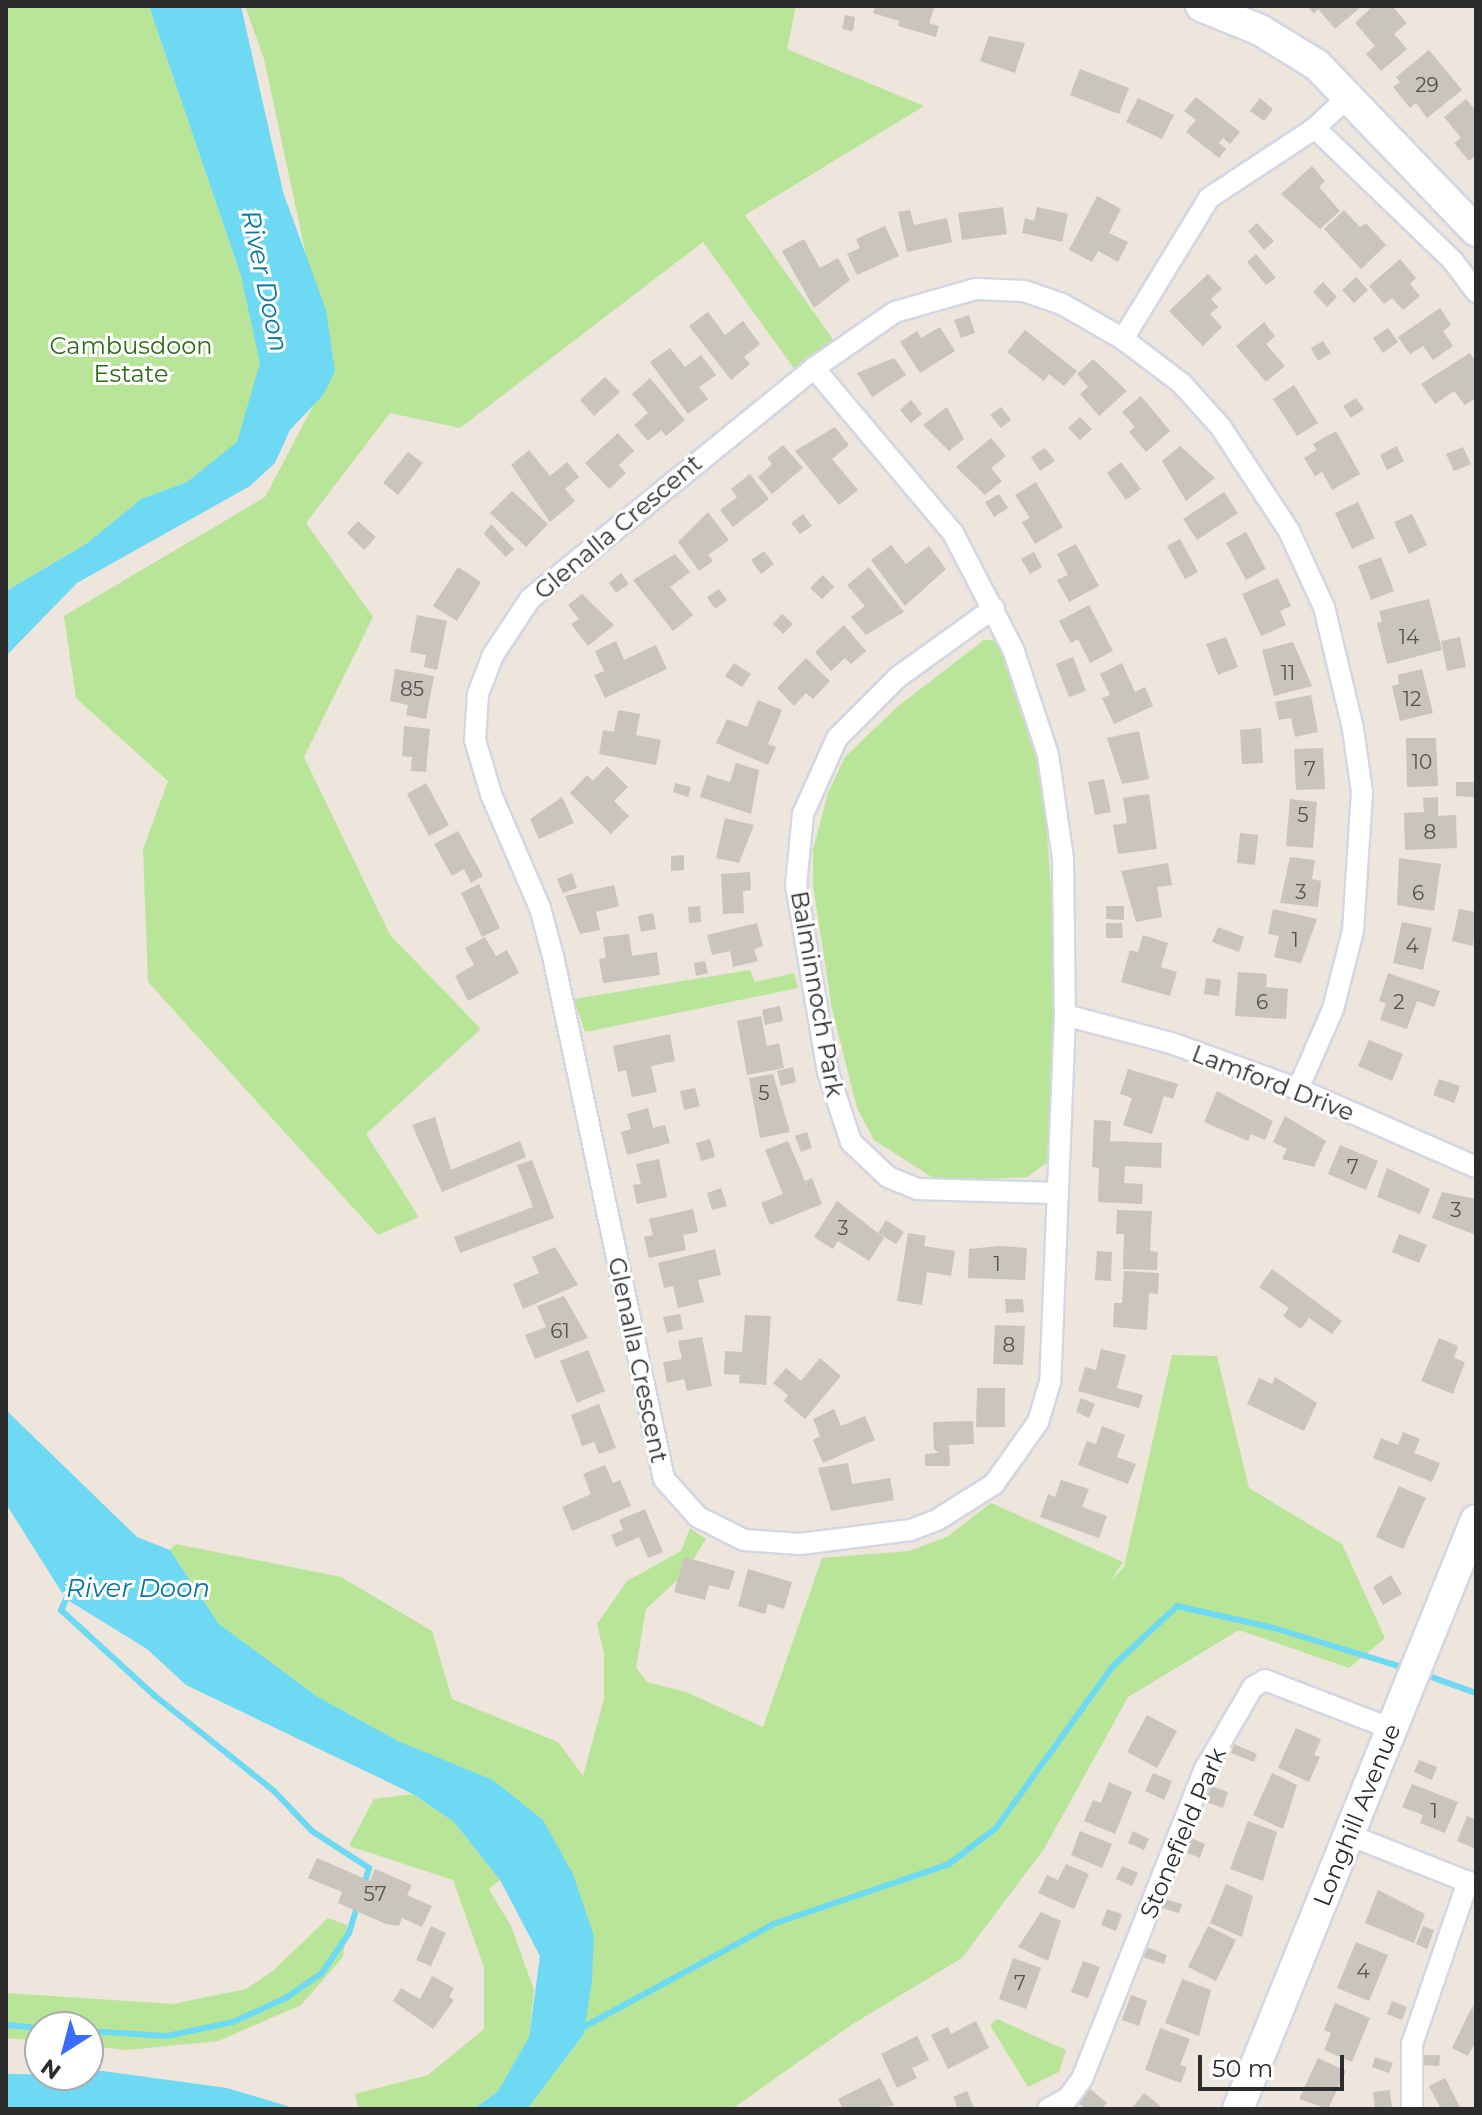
<!DOCTYPE html>
<style>
body{margin:0}
#map{position:relative;width:1482px;height:2115px;overflow:hidden;background:#eee5dd;font-family:Montserrat,sans-serif}
div>[style]{position:absolute}
.green>*{inset:0;background:#b9e599}
.water>*{inset:0;background:#6ed9f2}
.stream>*{height:6px;margin:-3px;padding:0 3px;transform-origin:3px;border-radius:3px;background:#6ed9f2}
.building>*{inset:0;background:#c9c4bc}
.roads{filter:drop-shadow(2px 0 #d3d7e4) drop-shadow(-2px 0 #d3d7e4) drop-shadow(0 2px #d3d7e4) drop-shadow(0 -2px #d3d7e4)}
.street>*{height:20px;margin:-10px;padding:0 10px;transform-origin:10px;border-radius:10px;background:#fff}
.secondary>*{height:30px;margin:-15px;padding:0 15px;transform-origin:15px;border-radius:15px;background:#fff}
span{translate:-50% -50%;white-space:nowrap;text-align:center;line-height:1.15;-webkit-text-stroke:6px #fff;paint-order:stroke}
.number-label{font-size:20px;color:#535250}
.number-label span{-webkit-text-stroke-width:0}
.park-label{font-size:24px;color:#306c18}
.street-label{font-size:24px;color:#2c2c2c}
.water-label{font-size:26px;color:#0a78a1;font-style:italic}
.frame{position:absolute;inset:0;border:8px solid #2c2c2c;pointer-events:none}
.north{position:absolute;left:24px;top:2011px;width:80px;height:80px;box-sizing:border-box;background:#fff;border:2px solid #ababab;border-radius:50%;rotate:216deg;font-size:22px;font-weight:700;line-height:32px;text-align:center;color:#2c2c2c}
.north::after{content:'';display:block;margin:auto;width:28px;height:36px;background:#396dff;clip-path:polygon(50% 0,100% 100%,50% 72%,0 100%)}
.scale{position:absolute;left:1198px;top:2055px;width:146px;height:36px;box-sizing:border-box;border:4px solid #2c2c2c;border-top:0;padding-left:10px;font-size:24px;line-height:28px;white-space:nowrap;color:#2c2c2c;-webkit-text-stroke:6px #fff;paint-order:stroke}
</style>
<div id="map">
<div class="green">
<i style="clip-path:polygon(6px 6px,149px 6px,241px 276px,261px 362px,238px 442px,187px 482px,141px 499px,86px 544px,6px 591px)"></i>
<i style="clip-path:polygon(245px 6px,796px 6px,787px 49px,924px 106px,745px 215px,839px 348px,801px 378px,703px 242px,460px 428px,390px 413px,306px 523px,373px 617px,304px 757px,390px 935px,481px 1029px,366px 1134px,419px 1217px,378px 1235px,148px 982px,143px 849px,168px 781px,76px 698px,64px 616px,265px 497px,331px 372px,264px 59px)"></i>
<i style="clip-path:polygon(984px 640px,993px 640px,1005px 653px,1039px 722px,1055px 944px,1049px 1161px,1027px 1177px,938px 1181px,874px 1140px,857px 1108px,832px 1009px,813px 885px,813px 850px,828px 793px,845px 757px,896px 708px)"></i>
<i style="clip-path:polygon(750px 970px,755px 982px,794px 973px,798px 988px,585px 1032px,574px 999px)"></i>
<i style="clip-path:polygon(1172px 1355px,1217px 1356px,1249px 1488px,1342px 1544px,1385px 1638px,1349px 1668px,1239px 1630px,1128px 1697px,1044px 1849px,962px 1958px,851px 2025px,732px 2109px,527px 2109px,584px 2034px,594px 1936px,400px 1742px,318px 1697px,219px 1624px,170px 1550px,176px 1544px,341px 1577px,432px 1631px,452px 1699px,558px 1742px,583px 1776px,604px 1699px,604px 1654px,597px 1624px,627px 1581px,681px 1551px,690px 1528px,706px 1539px,685px 1573px,646px 1609px,636px 1668px,647px 1682px,686px 1692px,763px 1727px,822px 1558px,909px 1551px,947px 1537px,991px 1503px,1123px 1562px,1109px 1583px,1124px 1567px)"></i>
<i style="clip-path:polygon(413px 1794px,454px 1822px,500px 1880px,489px 1889px,511px 1926px,534px 1990px,529px 2037px,498px 2091px,474px 2109px,359px 2109px,355px 2094px,428px 2075px,484px 2029px,484px 1967px,453px 1880px,349px 1846px,374px 1799px)"></i>
<i style="clip-path:polygon(328px 1918px,347px 1925px,343px 1957px,301px 2005px,218px 2041px,127px 2050px,88px 2046px,88px 2027px,40px 2027px,40px 2041px,6px 2038px,6px 1993px,173px 2004px,246px 1989px,274px 1970px)"></i>
<i style="clip-path:polygon(997px 2019px,1066px 2050px,1059px 2072px,1028px 2087px,990px 2025px)"></i>
</div>
<div class="water">
<i style="clip-path:polygon(149px 6px,241px 6px,283px 192px,326px 310px,335px 371px,323px 395px,290px 430px,275px 463px,250px 486px,77px 583px,6px 656px,6px 591px,86px 544px,141px 499px,187px 482px,237px 442px,260px 363px,241px 276px)"></i>
<i style="clip-path:polygon(6px 1410px,137px 1537px,170px 1550px,219px 1624px,318px 1697px,400px 1742px,493px 1780px,543px 1820px,573px 1874px,594px 1936px,592px 1981px,584px 2034px,527px 2109px,474px 2109px,498px 2091px,529px 2037px,540px 1956px,500px 1880px,454px 1822px,413px 1794px,186px 1685px,147px 1649px,66px 1599px,6px 1504px)"></i>
<i style="clip-path:polygon(88px 2069px,227px 2088px,297px 2109px,6px 2109px,6px 2074px,88px 2075px)"></i>
</div>
<div class="stream">
<i style="left:66px;top:1599px;width:12px;rotate:114deg"></i>
<i style="left:61px;top:1610px;width:127px;rotate:42.5deg"></i>
<i style="left:155px;top:1696px;width:152px;rotate:38.6deg"></i>
<i style="left:274px;top:1791px;width:55px;rotate:46.5deg"></i>
<i style="left:312px;top:1831px;width:68px;rotate:33deg"></i>
<i style="left:369px;top:1868px;width:18px;rotate:106deg"></i>
<i style="left:1423px;top:1674px;width:56px;rotate:19.7deg"></i>
<i style="left:6px;top:2025px;width:34px;rotate:5deg"></i>
<i style="left:580px;top:2029px;width:220px;rotate:-28.5deg"></i>
<i style="left:773px;top:1924px;width:186px;rotate:-18.8deg"></i>
<i style="left:949px;top:1864px;width:59px;rotate:-37.5deg"></i>
<i style="left:996px;top:1828px;width:198px;rotate:-54.2deg"></i>
<i style="left:1112px;top:1667px;width:89px;rotate:-43.2deg"></i>
<i style="left:1177px;top:1606px;width:99px;rotate:12.8deg"></i>
<i style="left:1274px;top:1628px;width:140px;rotate:17deg"></i>
<i style="left:88px;top:2031px;width:79px;rotate:3.6deg"></i>
<i style="left:167px;top:2036px;width:67px;rotate:-12deg"></i>
<i style="left:233px;top:2022px;width:58px;rotate:-24.4deg"></i>
<i style="left:286px;top:1998px;width:44px;rotate:-34.8deg"></i>
<i style="left:322px;top:1973px;width:48px;rotate:-56deg"></i>
<i style="left:349px;top:1933px;width:30px;rotate:-73deg"></i>
</div>
<div class="building">
<i style="clip-path:polygon(876px 6px,935px 6px,929px 23px,939px 26px,936px 37px,898px 26px,899px 21px,873px 13px)"></i>
<i style="clip-path:polygon(1307px 6px,1362px 6px,1335px 29px,1318px 9px,1314px 14px)"></i>
<i style="clip-path:polygon(1373px 6px,1392px 6px,1407px 23px,1394px 34px,1407px 49px,1381px 71px,1366px 54px,1375px 46px,1355px 23px)"></i>
<i style="clip-path:polygon(845px 15px,855px 17px,853px 31px,842px 29px)"></i>
<i style="clip-path:polygon(989px 36px,1025px 43px,1015px 73px,980px 61px)"></i>
<i style="clip-path:polygon(1429px 50px,1462px 90px,1427px 118px,1416px 103px,1410px 108px,1393px 87px,1400px 82px,1396px 77px)"></i>
<i style="clip-path:polygon(1080px 69px,1129px 88px,1119px 114px,1070px 95px)"></i>
<i style="clip-path:polygon(1196px 97px,1240px 132px,1230px 144px,1223px 138px,1219px 143px,1226px 149px,1219px 158px,1186px 132px,1196px 120px,1184px 111px)"></i>
<i style="clip-path:polygon(1138px 98px,1174px 115px,1162px 139px,1126px 122px)"></i>
<i style="clip-path:polygon(1260px 98px,1273px 109px,1264px 121px,1250px 111px)"></i>
<i style="clip-path:polygon(1466px 99px,1476px 111px,1476px 155px,1469px 161px,1454px 143px,1461px 138px,1444px 117px)"></i>
<i style="clip-path:polygon(1312px 166px,1325px 181px,1319px 187px,1340px 211px,1320px 229px,1281px 194px)"></i>
<i style="clip-path:polygon(1097px 196px,1121px 209px,1109px 233px,1128px 242px,1118px 262px,1098px 251px,1092px 262px,1069px 250px)"></i>
<i style="clip-path:polygon(1003px 207px,1007px 234px,962px 240px,958px 213px)"></i>
<i style="clip-path:polygon(1037px 207px,1068px 214px,1062px 242px,1022px 233px,1025px 218px,1034px 221px)"></i>
<i style="clip-path:polygon(910px 210px,914px 225px,947px 218px,952px 242px,907px 252px,898px 212px)"></i>
<i style="clip-path:polygon(1344px 210px,1360px 227px,1366px 223px,1386px 245px,1361px 269px,1324px 229px)"></i>
<i style="clip-path:polygon(1257px 223px,1274px 241px,1264px 250px,1248px 231px)"></i>
<i style="clip-path:polygon(885px 226px,899px 256px,857px 275px,847px 254px,860px 248px,856px 239px)"></i>
<i style="clip-path:polygon(804px 239px,820px 268px,838px 258px,850px 280px,814px 308px,782px 251px)"></i>
<i style="clip-path:polygon(1256px 254px,1276px 278px,1266px 285px,1247px 262px)"></i>
<i style="clip-path:polygon(1400px 259px,1416px 278px,1410px 284px,1420px 296px,1403px 310px,1392px 298px,1384px 304px,1369px 286px)"></i>
<i style="clip-path:polygon(1208px 274px,1222px 289px,1211px 299px,1218px 307px,1210px 314px,1222px 327px,1203px 346px,1169px 311px)"></i>
<i style="clip-path:polygon(1356px 277px,1368px 290px,1354px 303px,1342px 290px)"></i>
<i style="clip-path:polygon(1323px 282px,1337px 297px,1327px 307px,1313px 292px)"></i>
<i style="clip-path:polygon(1440px 308px,1451px 325px,1443px 331px,1453px 346px,1433px 360px,1423px 346px,1410px 354px,1398px 337px)"></i>
<i style="clip-path:polygon(708px 312px,725px 335px,743px 321px,760px 344px,744px 357px,750px 364px,731px 380px,689px 326px)"></i>
<i style="clip-path:polygon(969px 315px,975px 333px,961px 338px,954px 320px)"></i>
<i style="clip-path:polygon(1264px 322px,1275px 336px,1266px 344px,1285px 366px,1266px 382px,1236px 346px)"></i>
<i style="clip-path:polygon(940px 327px,955px 351px,920px 373px,900px 342px,917px 331px,921px 338px)"></i>
<i style="clip-path:polygon(1388px 328px,1398px 342px,1383px 353px,1373px 338px)"></i>
<i style="clip-path:polygon(1025px 330px,1077px 371px,1064px 386px,1049px 374px,1044px 381px,1007px 352px)"></i>
<i style="clip-path:polygon(1323px 341px,1331px 353px,1318px 361px,1311px 348px)"></i>
<i style="clip-path:polygon(670px 348px,685px 367px,701px 355px,716px 375px,699px 387px,708px 399px,688px 414px,650px 362px)"></i>
<i style="clip-path:polygon(1470px 353px,1476px 362px,1476px 398px,1465px 405px,1454px 391px,1435px 404px,1421px 384px)"></i>
<i style="clip-path:polygon(894px 358px,906px 375px,872px 397px,857px 373px)"></i>
<i style="clip-path:polygon(1093px 359px,1127px 391px,1099px 416px,1080px 394px,1088px 387px,1077px 374px)"></i>
<i style="clip-path:polygon(605px 377px,620px 392px,594px 416px,580px 400px)"></i>
<i style="clip-path:polygon(650px 378px,685px 420px,666px 436px,661px 430px,648px 441px,634px 425px,648px 413px,632px 394px)"></i>
<i style="clip-path:polygon(1294px 385px,1318px 423px,1297px 436px,1273px 399px)"></i>
<i style="clip-path:polygon(1141px 396px,1170px 431px,1146px 452px,1129px 432px,1135px 427px,1122px 412px)"></i>
<i style="clip-path:polygon(1356px 398px,1364px 409px,1351px 418px,1343px 406px)"></i>
<i style="clip-path:polygon(911px 400px,922px 414px,911px 423px,900px 410px)"></i>
<i style="clip-path:polygon(947px 407px,964px 439px,949px 451px,923px 425px)"></i>
<i style="clip-path:polygon(1001px 407px,1011px 420px,1001px 428px,990px 415px)"></i>
<i style="clip-path:polygon(1080px 417px,1092px 429px,1080px 440px,1068px 428px)"></i>
<i style="clip-path:polygon(835px 427px,849px 445px,832px 459px,858px 490px,839px 505px,795px 451px)"></i>
<i style="clip-path:polygon(1336px 431px,1360px 474px,1332px 490px,1322px 472px,1315px 476px,1304px 458px,1317px 450px,1313px 444px)"></i>
<i style="clip-path:polygon(618px 433px,634px 451px,619px 465px,626px 473px,609px 489px,585px 463px)"></i>
<i style="clip-path:polygon(991px 438px,1006px 456px,991px 468px,1002px 481px,985px 495px,956px 467px)"></i>
<i style="clip-path:polygon(783px 445px,803px 468px,772px 494px,758px 477px,772px 464px,767px 458px)"></i>
<i style="clip-path:polygon(1180px 446px,1215px 478px,1186px 501px,1162px 461px)"></i>
<i style="clip-path:polygon(1397px 446px,1404px 461px,1387px 470px,1380px 455px)"></i>
<i style="clip-path:polygon(1463px 447px,1471px 464px,1454px 471px,1446px 454px)"></i>
<i style="clip-path:polygon(1045px 448px,1055px 461px,1040px 471px,1031px 457px)"></i>
<i style="clip-path:polygon(529px 450px,550px 476px,567px 462px,579px 477px,565px 489px,575px 501px,550px 522px,511px 465px)"></i>
<i style="clip-path:polygon(408px 452px,423px 463px,398px 495px,383px 483px)"></i>
<i style="clip-path:polygon(1121px 462px,1141px 489px,1126px 500px,1107px 473px)"></i>
<i style="clip-path:polygon(750px 474px,769px 499px,733px 527px,720px 510px,737px 497px,731px 489px)"></i>
<i style="clip-path:polygon(1036px 482px,1063px 527px,1035px 544px,1022px 522px,1030px 518px,1015px 495px)"></i>
<i style="clip-path:polygon(512px 491px,548px 524px,526px 547px,490px 513px)"></i>
<i style="clip-path:polygon(1224px 492px,1238px 513px,1197px 540px,1183px 519px)"></i>
<i style="clip-path:polygon(999px 494px,1008px 508px,994px 517px,985px 502px)"></i>
<i style="clip-path:polygon(1358px 502px,1375px 538px,1352px 549px,1335px 513px)"></i>
<i style="clip-path:polygon(708px 512px,729px 540px,708px 555px,713px 561px,699px 571px,678px 542px)"></i>
<i style="clip-path:polygon(803px 514px,812px 526px,800px 534px,791px 523px)"></i>
<i style="clip-path:polygon(1412px 514px,1427px 545px,1409px 554px,1394px 522px)"></i>
<i style="clip-path:polygon(358px 521px,376px 537px,364px 550px,347px 533px)"></i>
<i style="clip-path:polygon(491px 524px,514px 549px,506px 557px,484px 534px)"></i>
<i style="clip-path:polygon(1246px 532px,1266px 569px,1246px 580px,1226px 543px)"></i>
<i style="clip-path:polygon(1180px 539px,1198px 572px,1185px 579px,1167px 546px)"></i>
<i style="clip-path:polygon(1076px 544px,1099px 586px,1069px 602px,1057px 580px,1068px 575px,1057px 554px)"></i>
<i style="clip-path:polygon(891px 545px,906px 564px,929px 546px,946px 569px,905px 606px,871px 560px)"></i>
<i style="clip-path:polygon(764px 551px,774px 564px,761px 574px,751px 560px)"></i>
<i style="clip-path:polygon(1034px 552px,1042px 567px,1030px 574px,1021px 559px)"></i>
<i style="clip-path:polygon(675px 554px,690px 572px,670px 587px,693px 615px,673px 631px,633px 580px)"></i>
<i style="clip-path:polygon(1381px 557px,1394px 591px,1371px 600px,1358px 566px)"></i>
<i style="clip-path:polygon(458px 567px,481px 582px,457px 621px,433px 606px)"></i>
<i style="clip-path:polygon(869px 567px,904px 612px,866px 635px,851px 617px,865px 606px,847px 585px)"></i>
<i style="clip-path:polygon(621px 573px,629px 584px,616px 593px,609px 583px)"></i>
<i style="clip-path:polygon(823px 575px,834px 587px,822px 599px,810px 588px)"></i>
<i style="clip-path:polygon(1278px 578px,1291px 606px,1280px 611px,1286px 625px,1261px 636px,1242px 594px)"></i>
<i style="clip-path:polygon(719px 589px,727px 600px,715px 609px,707px 597px)"></i>
<i style="clip-path:polygon(582px 594px,614px 625px,588px 646px,571px 624px,579px 619px,568px 605px)"></i>
<i style="clip-path:polygon(1429px 599px,1442px 650px,1387px 664px,1377px 623px,1382px 622px,1379px 611px)"></i>
<i style="clip-path:polygon(1089px 605px,1113px 651px,1090px 663px,1078px 639px,1071px 643px,1059px 621px)"></i>
<i style="clip-path:polygon(782px 614px,793px 624px,783px 634px,773px 624px)"></i>
<i style="clip-path:polygon(417px 615px,447px 621px,437px 670px,424px 667px,426px 655px,410px 652px)"></i>
<i style="clip-path:polygon(844px 625px,866px 651px,851px 664px,845px 658px,831px 671px,815px 652px)"></i>
<i style="clip-path:polygon(1226px 637px,1238px 667px,1218px 675px,1206px 644px)"></i>
<i style="clip-path:polygon(1460px 637px,1466px 667px,1447px 671px,1441px 641px)"></i>
<i style="clip-path:polygon(616px 641px,624px 660px,656px 645px,667px 669px,605px 698px,594px 675px,604px 671px,595px 651px)"></i>
<i style="clip-path:polygon(1293px 642px,1312px 686px,1274px 696px,1262px 650px)"></i>
<i style="clip-path:polygon(1073px 657px,1086px 691px,1069px 697px,1056px 664px)"></i>
<i style="clip-path:polygon(806px 658px,830px 681px,813px 699px,806px 693px,794px 706px,777px 688px)"></i>
<i style="clip-path:polygon(734px 663px,751px 674px,742px 687px,725px 676px)"></i>
<i style="clip-path:polygon(1122px 663px,1135px 692px,1145px 687px,1153px 706px,1114px 724px,1102px 698px,1110px 695px,1100px 674px)"></i>
<i style="clip-path:polygon(395px 669px,434px 676px,426px 719px,406px 715px,408px 705px,390px 701px)"></i>
<i style="clip-path:polygon(1422px 669px,1433px 713px,1400px 721px,1392px 686px,1399px 684px,1398px 675px)"></i>
<i style="clip-path:polygon(1311px 695px,1318px 732px,1295px 737px,1291px 718px,1279px 720px,1275px 702px)"></i>
<i style="clip-path:polygon(758px 700px,782px 710px,768px 744px,776px 747px,768px 765px,716px 743px,727px 719px,747px 727px)"></i>
<i style="clip-path:polygon(618px 710px,640px 714px,636px 735px,661px 740px,656px 765px,599px 754px,603px 730px,614px 732px)"></i>
<i style="clip-path:polygon(404px 726px,430px 729px,426px 772px,411px 771px,412px 757px,402px 756px)"></i>
<i style="clip-path:polygon(1261px 728px,1263px 763px,1242px 764px,1240px 730px)"></i>
<i style="clip-path:polygon(1139px 731px,1149px 779px,1122px 784px,1107px 738px)"></i>
<i style="clip-path:polygon(1406px 738px,1436px 738px,1438px 786px,1407px 787px)"></i>
<i style="clip-path:polygon(1323px 748px,1325px 789px,1296px 790px,1294px 749px)"></i>
<i style="clip-path:polygon(736px 763px,759px 770px,751px 814px,700px 797px,707px 775px,730px 782px)"></i>
<i style="clip-path:polygon(607px 766px,628px 787px,614px 801px,629px 816px,611px 834px,570px 793px,587px 775px,593px 781px)"></i>
<i style="clip-path:polygon(1104px 779px,1111px 812px,1095px 815px,1088px 782px)"></i>
<i style="clip-path:polygon(1456px 782px,1475px 782px,1475px 797px,1456px 796px)"></i>
<i style="clip-path:polygon(426px 783px,449px 825px,429px 836px,407px 794px)"></i>
<i style="clip-path:polygon(675px 783px,691px 787px,688px 797px,673px 792px)"></i>
<i style="clip-path:polygon(1149px 794px,1157px 849px,1118px 854px,1113px 825px,1127px 823px,1123px 798px)"></i>
<i style="clip-path:polygon(562px 797px,574px 823px,539px 839px,530px 819px)"></i>
<i style="clip-path:polygon(1438px 797px,1438px 816px,1456px 815px,1457px 848px,1405px 850px,1404px 813px,1424px 812px,1423px 798px)"></i>
<i style="clip-path:polygon(1290px 799px,1317px 802px,1313px 848px,1286px 846px)"></i>
<i style="clip-path:polygon(725px 818px,754px 825px,739px 863px,716px 858px)"></i>
<i style="clip-path:polygon(458px 831px,483px 876px,471px 883px,464px 869px,452px 876px,434px 844px)"></i>
<i style="clip-path:polygon(1240px 833px,1258px 835px,1255px 865px,1237px 863px)"></i>
<i style="clip-path:polygon(684px 855px,684px 870px,671px 871px,671px 856px)"></i>
<i style="clip-path:polygon(1290px 857px,1315px 860px,1312px 879px,1321px 881px,1318px 907px,1280px 903px)"></i>
<i style="clip-path:polygon(1399px 858px,1441px 864px,1434px 911px,1397px 905px)"></i>
<i style="clip-path:polygon(1168px 863px,1172px 885px,1157px 887px,1162px 917px,1136px 922px,1121px 871px)"></i>
<i style="clip-path:polygon(750px 872px,751px 890px,743px 891px,744px 913px,723px 914px,721px 874px)"></i>
<i style="clip-path:polygon(572px 873px,577px 888px,563px 893px,557px 879px)"></i>
<i style="clip-path:polygon(479px 884px,500px 928px,482px 937px,461px 893px)"></i>
<i style="clip-path:polygon(614px 885px,619px 906px,596px 912px,600px 930px,580px 934px,565px 896px)"></i>
<i style="clip-path:polygon(700px 906px,701px 922px,689px 923px,688px 907px)"></i>
<i style="clip-path:polygon(1106px 906px,1124px 906px,1124px 920px,1106px 919px)"></i>
<i style="clip-path:polygon(1273px 909px,1317px 919px,1301px 963px,1274px 957px,1279px 936px,1268px 934px)"></i>
<i style="clip-path:polygon(1459px 909px,1476px 912px,1473px 946px,1452px 941px)"></i>
<i style="clip-path:polygon(653px 913px,656px 929px,641px 932px,638px 916px)"></i>
<i style="clip-path:polygon(1402px 922px,1432px 928px,1423px 970px,1393px 963px)"></i>
<i style="clip-path:polygon(757px 923px,763px 946px,754px 949px,758px 961px,733px 967px,730px 951px,712px 955px,707px 935px)"></i>
<i style="clip-path:polygon(1106px 923px,1122px 923px,1123px 938px,1106px 938px)"></i>
<i style="clip-path:polygon(1218px 927px,1244px 937px,1239px 952px,1212px 942px)"></i>
<i style="clip-path:polygon(629px 934px,632px 956px,657px 952px,660px 975px,603px 983px,599px 959px,606px 958px,603px 937px)"></i>
<i style="clip-path:polygon(1143px 935px,1168px 943px,1161px 967px,1177px 972px,1170px 996px,1121px 982px,1130px 950px,1138px 952px)"></i>
<i style="clip-path:polygon(485px 937px,496px 956px,507px 950px,519px 973px,468px 1001px,455px 976px,474px 965px,465px 948px)"></i>
<i style="clip-path:polygon(705px 961px,708px 973px,696px 976px,694px 963px)"></i>
<i style="clip-path:polygon(1238px 972px,1267px 974px,1266px 987px,1288px 989px,1286px 1019px,1235px 1016px)"></i>
<i style="clip-path:polygon(1388px 973px,1440px 991px,1434px 1007px,1417px 1001px,1407px 1029px,1380px 1020px,1386px 1003px,1379px 1001px)"></i>
<i style="clip-path:polygon(1206px 978px,1221px 980px,1219px 996px,1204px 994px)"></i>
<i style="clip-path:polygon(780px 1006px,783px 1021px,765px 1025px,762px 1010px)"></i>
<i style="clip-path:polygon(761px 1016px,767px 1046px,779px 1043px,784px 1068px,747px 1075px,737px 1021px)"></i>
<i style="clip-path:polygon(670px 1034px,675px 1061px,651px 1066px,657px 1092px,632px 1097px,626px 1070px,618px 1072px,613px 1046px)"></i>
<i style="clip-path:polygon(1369px 1040px,1403px 1054px,1392px 1081px,1358px 1066px)"></i>
<i style="clip-path:polygon(793px 1067px,796px 1082px,781px 1086px,777px 1071px)"></i>
<i style="clip-path:polygon(1128px 1069px,1178px 1084px,1173px 1099px,1164px 1096px,1152px 1134px,1123px 1125px,1132px 1098px,1120px 1094px)"></i>
<i style="clip-path:polygon(773px 1074px,790px 1132px,760px 1138px,749px 1078px)"></i>
<i style="clip-path:polygon(1439px 1079px,1460px 1086px,1454px 1103px,1433px 1095px)"></i>
<i style="clip-path:polygon(695px 1088px,700px 1106px,684px 1110px,680px 1091px)"></i>
<i style="clip-path:polygon(1217px 1091px,1273px 1121px,1265px 1140px,1251px 1134px,1248px 1141px,1204px 1122px)"></i>
<i style="clip-path:polygon(648px 1108px,653px 1128px,665px 1125px,670px 1143px,627px 1155px,621px 1132px,631px 1129px,627px 1114px)"></i>
<i style="clip-path:polygon(1285px 1116px,1326px 1141px,1314px 1167px,1282px 1159px,1287px 1149px,1273px 1142px)"></i>
<i style="clip-path:polygon(435px 1117px,451px 1170px,520px 1141px,526px 1157px,442px 1192px,412px 1125px)"></i>
<i style="clip-path:polygon(1094px 1120px,1111px 1121px,1110px 1141px,1162px 1143px,1161px 1168px,1125px 1166px,1124px 1183px,1143px 1184px,1142px 1204px,1098px 1202px,1099px 1168px,1092px 1167px)"></i>
<i style="clip-path:polygon(807px 1132px,812px 1148px,801px 1152px,795px 1136px)"></i>
<i style="clip-path:polygon(710px 1139px,715px 1157px,701px 1161px,696px 1143px)"></i>
<i style="clip-path:polygon(788px 1141px,805px 1181px,812px 1178px,822px 1204px,770px 1225px,761px 1203px,783px 1194px,765px 1150px)"></i>
<i style="clip-path:polygon(1340px 1145px,1378px 1161px,1366px 1190px,1328px 1174px)"></i>
<i style="clip-path:polygon(659px 1159px,667px 1197px,637px 1204px,633px 1185px,641px 1184px,636px 1164px)"></i>
<i style="clip-path:polygon(532px 1160px,554px 1218px,460px 1253px,454px 1237px,533px 1207px,517px 1165px)"></i>
<i style="clip-path:polygon(1387px 1168px,1430px 1189px,1420px 1214px,1377px 1197px)"></i>
<i style="clip-path:polygon(721px 1188px,727px 1206px,712px 1210px,707px 1193px)"></i>
<i style="clip-path:polygon(1442px 1192px,1476px 1199px,1476px 1235px,1432px 1218px)"></i>
<i style="clip-path:polygon(837px 1201px,884px 1238px,869px 1261px,838px 1241px,833px 1249px,814px 1237px)"></i>
<i style="clip-path:polygon(693px 1209px,698px 1232px,683px 1235px,686px 1250px,649px 1258px,644px 1237px,653px 1235px,649px 1219px)"></i>
<i style="clip-path:polygon(1117px 1210px,1152px 1211px,1150px 1251px,1158px 1252px,1157px 1270px,1123px 1269px,1124px 1234px,1116px 1234px)"></i>
<i style="clip-path:polygon(886px 1220px,904px 1232px,896px 1244px,878px 1233px)"></i>
<i style="clip-path:polygon(908px 1233px,926px 1236px,924px 1246px,955px 1251px,951px 1276px,927px 1272px,922px 1305px,897px 1301px)"></i>
<i style="clip-path:polygon(1399px 1234px,1427px 1245px,1419px 1263px,1392px 1252px)"></i>
<i style="clip-path:polygon(999px 1246px,1027px 1248px,1025px 1280px,968px 1278px,969px 1249px)"></i>
<i style="clip-path:polygon(555px 1247px,578px 1285px,523px 1309px,513px 1284px,539px 1273px,532px 1257px)"></i>
<i style="clip-path:polygon(715px 1249px,721px 1275px,698px 1280px,704px 1302px,678px 1308px,673px 1286px,664px 1288px,658px 1263px)"></i>
<i style="clip-path:polygon(1097px 1251px,1112px 1252px,1111px 1281px,1095px 1280px)"></i>
<i style="clip-path:polygon(1272px 1269px,1342px 1321px,1332px 1334px,1309px 1318px,1301px 1329px,1283px 1316px,1289px 1308px,1259px 1287px)"></i>
<i style="clip-path:polygon(1124px 1271px,1159px 1273px,1158px 1294px,1149px 1293px,1147px 1330px,1113px 1327px,1114px 1303px,1122px 1303px)"></i>
<i style="clip-path:polygon(564px 1296px,588px 1338px,535px 1359px,525px 1335px,546px 1327px,537px 1306px)"></i>
<i style="clip-path:polygon(1005px 1299px,1023px 1299px,1024px 1312px,1006px 1313px)"></i>
<i style="clip-path:polygon(680px 1314px,683px 1329px,667px 1333px,663px 1317px)"></i>
<i style="clip-path:polygon(745px 1315px,771px 1316px,766px 1385px,739px 1383px,740px 1375px,724px 1374px,725px 1351px,742px 1352px)"></i>
<i style="clip-path:polygon(995px 1325px,1025px 1326px,1023px 1365px,993px 1364px)"></i>
<i style="clip-path:polygon(702px 1337px,712px 1386px,687px 1391px,684px 1379px,667px 1383px,663px 1362px,682px 1359px,678px 1341px)"></i>
<i style="clip-path:polygon(1439px 1338px,1458px 1346px,1454px 1358px,1465px 1362px,1453px 1394px,1421px 1381px)"></i>
<i style="clip-path:polygon(1101px 1349px,1126px 1355px,1117px 1388px,1143px 1395px,1139px 1408px,1078px 1391px,1085px 1367px,1096px 1370px)"></i>
<i style="clip-path:polygon(588px 1350px,605px 1391px,577px 1403px,560px 1361px)"></i>
<i style="clip-path:polygon(820px 1358px,841px 1376px,805px 1419px,784px 1401px,788px 1395px,773px 1383px,786px 1368px,801px 1381px)"></i>
<i style="clip-path:polygon(1275px 1377px,1317px 1403px,1304px 1431px,1247px 1404px,1259px 1378px,1272px 1384px)"></i>
<i style="clip-path:polygon(977px 1388px,1005px 1388px,1005px 1427px,976px 1427px)"></i>
<i style="clip-path:polygon(1081px 1398px,1095px 1404px,1089px 1418px,1076px 1412px)"></i>
<i style="clip-path:polygon(599px 1404px,616px 1448px,599px 1454px,594px 1442px,582px 1446px,571px 1415px)"></i>
<i style="clip-path:polygon(834px 1409px,841px 1426px,865px 1416px,875px 1440px,823px 1463px,813px 1440px,820px 1436px,813px 1419px)"></i>
<i style="clip-path:polygon(973px 1421px,974px 1444px,949px 1445px,950px 1466px,925px 1466px,925px 1454px,939px 1453px,934px 1449px,933px 1422px)"></i>
<i style="clip-path:polygon(1102px 1426px,1125px 1435px,1117px 1457px,1136px 1464px,1128px 1484px,1078px 1465px,1087px 1441px,1096px 1444px)"></i>
<i style="clip-path:polygon(1403px 1432px,1420px 1439px,1414px 1453px,1440px 1463px,1432px 1482px,1373px 1458px,1381px 1438px,1398px 1445px)"></i>
<i style="clip-path:polygon(848px 1463px,852px 1484px,890px 1478px,894px 1500px,831px 1511px,818px 1468px)"></i>
<i style="clip-path:polygon(605px 1465px,613px 1483px,620px 1480px,631px 1506px,572px 1531px,562px 1507px,591px 1494px,583px 1474px)"></i>
<i style="clip-path:polygon(1061px 1480px,1089px 1489px,1082px 1507px,1107px 1516px,1099px 1538px,1040px 1517px,1048px 1494px,1055px 1497px)"></i>
<i style="clip-path:polygon(1399px 1486px,1426px 1498px,1403px 1549px,1376px 1537px)"></i>
<i style="clip-path:polygon(645px 1509px,663px 1552px,648px 1558px,639px 1537px,616px 1547px,611px 1535px,623px 1530px,619px 1520px)"></i>
<i style="clip-path:polygon(684px 1557px,735px 1571px,729px 1590px,709px 1585px,705px 1600px,674px 1592px)"></i>
<i style="clip-path:polygon(748px 1569px,792px 1582px,784px 1609px,768px 1604px,765px 1614px,738px 1606px)"></i>
<i style="clip-path:polygon(1391px 1575px,1402px 1594px,1383px 1605px,1373px 1587px)"></i>
<i style="clip-path:polygon(1147px 1715px,1177px 1731px,1157px 1768px,1127px 1752px)"></i>
<i style="clip-path:polygon(1296px 1728px,1321px 1739px,1314px 1755px,1320px 1757px,1309px 1782px,1278px 1768px)"></i>
<i style="clip-path:polygon(1234px 1744px,1257px 1754px,1254px 1762px,1231px 1753px)"></i>
<i style="clip-path:polygon(1419px 1760px,1437px 1767px,1432px 1780px,1414px 1772px)"></i>
<i style="clip-path:polygon(1153px 1773px,1172px 1781px,1164px 1800px,1145px 1791px)"></i>
<i style="clip-path:polygon(1272px 1773px,1297px 1785px,1283px 1829px,1253px 1815px)"></i>
<i style="clip-path:polygon(1109px 1782px,1132px 1792px,1115px 1834px,1084px 1821px,1093px 1800px,1101px 1803px)"></i>
<i style="clip-path:polygon(1412px 1784px,1458px 1802px,1445px 1833px,1420px 1823px,1423px 1815px,1402px 1807px)"></i>
<i style="clip-path:polygon(1208px 1785px,1228px 1792px,1223px 1808px,1203px 1801px)"></i>
<i style="clip-path:polygon(1467px 1816px,1476px 1820px,1476px 1849px,1457px 1841px)"></i>
<i style="clip-path:polygon(1248px 1821px,1277px 1832px,1263px 1881px,1230px 1869px)"></i>
<i style="clip-path:polygon(1080px 1831px,1112px 1844px,1102px 1868px,1071px 1855px)"></i>
<i style="clip-path:polygon(1133px 1831px,1149px 1839px,1144px 1850px,1128px 1843px)"></i>
<i style="clip-path:polygon(1191px 1838px,1205px 1844px,1200px 1858px,1185px 1852px)"></i>
<i style="clip-path:polygon(317px 1858px,370px 1881px,375px 1869px,412px 1885px,407px 1895px,432px 1906px,422px 1927px,402px 1918px,399px 1926px,386px 1924px,338px 1903px,342px 1892px,308px 1878px)"></i>
<i style="clip-path:polygon(1066px 1864px,1089px 1874px,1074px 1909px,1038px 1893px,1047px 1875px,1058px 1880px)"></i>
<i style="clip-path:polygon(1122px 1866px,1138px 1873px,1132px 1886px,1116px 1879px)"></i>
<i style="clip-path:polygon(1226px 1884px,1253px 1896px,1242px 1937px,1210px 1923px)"></i>
<i style="clip-path:polygon(1378px 1890px,1425px 1914px,1414px 1943px,1365px 1923px)"></i>
<i style="clip-path:polygon(1164px 1899px,1182px 1904px,1179px 1913px,1161px 1908px)"></i>
<i style="clip-path:polygon(1107px 1909px,1122px 1914px,1116px 1931px,1101px 1925px)"></i>
<i style="clip-path:polygon(1041px 1912px,1061px 1921px,1048px 1961px,1018px 1947px)"></i>
<i style="clip-path:polygon(431px 1926px,446px 1933px,431px 1966px,416px 1960px)"></i>
<i style="clip-path:polygon(1208px 1926px,1236px 1940px,1216px 1981px,1188px 1967px)"></i>
<i style="clip-path:polygon(1423px 1926px,1434px 1930px,1427px 1949px,1416px 1944px)"></i>
<i style="clip-path:polygon(1356px 1942px,1388px 1955px,1369px 2001px,1337px 1988px)"></i>
<i style="clip-path:polygon(1146px 1947px,1167px 1955px,1164px 1964px,1142px 1957px)"></i>
<i style="clip-path:polygon(1013px 1958px,1041px 1968px,1026px 2009px,999px 1999px)"></i>
<i style="clip-path:polygon(1083px 1961px,1100px 1967px,1088px 1998px,1071px 1992px)"></i>
<i style="clip-path:polygon(432px 1976px,454px 1988px,449px 1997px,454px 2000px,433px 2029px,393px 2001px,401px 1988px,420px 1999px)"></i>
<i style="clip-path:polygon(1182px 1979px,1211px 1990px,1199px 2036px,1165px 2023px)"></i>
<i style="clip-path:polygon(1131px 1995px,1147px 2001px,1139px 2026px,1122px 2020px)"></i>
<i style="clip-path:polygon(1392px 2001px,1407px 2007px,1402px 2020px,1387px 2014px)"></i>
<i style="clip-path:polygon(1335px 2003px,1370px 2018px,1352px 2062px,1324px 2050px,1331px 2033px,1324px 2030px)"></i>
<i style="clip-path:polygon(1473px 2005px,1476px 2041px,1468px 2056px,1452px 2048px)"></i>
<i style="clip-path:polygon(976px 2021px,989px 2048px,948px 2069px,931px 2035px,948px 2027px,951px 2034px)"></i>
<i style="clip-path:polygon(1160px 2028px,1190px 2039px,1180px 2065px,1187px 2067px,1181px 2083px,1145px 2070px)"></i>
<i style="clip-path:polygon(917px 2036px,929px 2060px,912px 2068px,917px 2078px,897px 2088px,881px 2054px)"></i>
<i style="clip-path:polygon(1421px 2055px,1440px 2055px,1439px 2066px,1421px 2065px)"></i>
<i style="clip-path:polygon(1375px 2057px,1393px 2063px,1389px 2073px,1372px 2067px)"></i>
<i style="clip-path:polygon(1318px 2058px,1346px 2071px,1328px 2109px,1299px 2099px)"></i>
<i style="clip-path:polygon(880px 2078px,894px 2106px,843px 2109px,838px 2099px)"></i>
<i style="clip-path:polygon(1445px 2078px,1461px 2109px,1441px 2109px,1429px 2086px)"></i>
<i style="clip-path:polygon(1089px 2088px,1107px 2103px,1102px 2109px,1086px 2109px,1078px 2103px)"></i>
<i style="clip-path:polygon(1390px 2090px,1392px 2108px,1375px 2109px,1373px 2092px)"></i>
<i style="clip-path:polygon(967px 2091px,974px 2108px,958px 2109px,953px 2097px)"></i>
<i style="clip-path:polygon(1144px 2093px,1164px 2109px,1131px 2109px)"></i>
</div>
<div class="roads">
<div class="street">
<i style="left:1315px;top:128px;width:192px;rotate:43.9deg"></i>
<i style="left:1453px;top:261px;width:39px;rotate:53deg"></i>
<i style="left:1123px;top:339px;width:165px;rotate:-58.6deg"></i>
<i style="left:1209px;top:198px;width:127px;rotate:-33.4deg"></i>
<i style="left:1315px;top:128px;width:47px;rotate:-43.3deg"></i>
<i style="left:814px;top:368px;width:216px;rotate:49.9deg"></i>
<i style="left:953px;top:533px;width:131px;rotate:62.7deg"></i>
<i style="left:1013px;top:649px;width:112px;rotate:71.7deg"></i>
<i style="left:1048px;top:755px;width:105px;rotate:81.8deg"></i>
<i style="left:1063px;top:859px;width:156px;rotate:89.3deg"></i>
<i style="left:1065px;top:1015px;width:367px;rotate:92.3deg"></i>
<i style="left:1050px;top:1382px;width:42px;rotate:106.7deg"></i>
<i style="left:1038px;top:1422px;width:76px;rotate:125.4deg"></i>
<i style="left:994px;top:1484px;width:67px;rotate:147.7deg"></i>
<i style="left:937px;top:1520px;width:28px;rotate:159deg"></i>
<i style="left:911px;top:1530px;width:112px;rotate:172.8deg"></i>
<i style="left:800px;top:1544px;width:56px;rotate:-175.9deg"></i>
<i style="left:744px;top:1540px;width:51px;rotate:-153.4deg"></i>
<i style="left:698px;top:1517px;width:51px;rotate:-131.8deg"></i>
<i style="left:664px;top:1479px;width:535px;rotate:-101.98deg"></i>
<i style="left:553px;top:956px;width:50px;rotate:-105.2deg"></i>
<i style="left:540px;top:908px;width:124px;rotate:-113.3deg"></i>
<i style="left:491px;top:794px;width:56px;rotate:-106.5deg"></i>
<i style="left:475px;top:740px;width:46px;rotate:-86.3deg"></i>
<i style="left:478px;top:694px;width:42px;rotate:-69deg"></i>
<i style="left:493px;top:655px;width:67px;rotate:-56.5deg"></i>
<i style="left:530px;top:599px;width:366px;rotate:-39.1deg"></i>
<i style="left:814px;top:368px;width:98px;rotate:-34.7deg"></i>
<i style="left:895px;top:312px;width:84px;rotate:-15.9deg"></i>
<i style="left:976px;top:289px;width:48px;rotate:2.4deg"></i>
<i style="left:1024px;top:291px;width:40px;rotate:18.9deg"></i>
<i style="left:1062px;top:304px;width:70px;rotate:29.8deg"></i>
<i style="left:1123px;top:339px;width:73px;rotate:37.2deg"></i>
<i style="left:1181px;top:383px;width:58px;rotate:47.8deg"></i>
<i style="left:1220px;top:426px;width:126px;rotate:56.7deg"></i>
<i style="left:1289px;top:531px;width:84px;rotate:65.3deg"></i>
<i style="left:1324px;top:607px;width:125px;rotate:76.6deg"></i>
<i style="left:1353px;top:729px;width:64px;rotate:81.9deg"></i>
<i style="left:1362px;top:792px;width:139px;rotate:93.7deg"></i>
<i style="left:1353px;top:931px;width:81px;rotate:104.4deg"></i>
<i style="left:1333px;top:1009px;width:87px;rotate:113.6deg"></i>
<i style="left:994px;top:608px;width:118px;rotate:144.3deg"></i>
<i style="left:898px;top:677px;width:86px;rotate:135deg"></i>
<i style="left:837px;top:738px;width:83px;rotate:114.1deg"></i>
<i style="left:803px;top:814px;width:71px;rotate:95.6deg"></i>
<i style="left:796px;top:885px;width:190px;rotate:80.3deg"></i>
<i style="left:828px;top:1072px;width:74px;rotate:71.8deg"></i>
<i style="left:851px;top:1142px;width:51px;rotate:43.4deg"></i>
<i style="left:888px;top:1177px;width:31px;rotate:22deg"></i>
<i style="left:917px;top:1189px;width:140px;rotate:1.6deg"></i>
<i style="left:1065px;top:1015px;width:110px;rotate:14.8deg"></i>
<i style="left:1171px;top:1043px;width:135px;rotate:19.9deg"></i>
<i style="left:1298px;top:1089px;width:194px;rotate:23.7deg"></i>
<i style="left:1349px;top:1835px;width:136px;rotate:21.5deg"></i>
<i style="left:1048px;top:2109px;width:23px;rotate:-29deg"></i>
<i style="left:1068px;top:2098px;width:24px;rotate:-54deg"></i>
<i style="left:1082px;top:2079px;width:334px;rotate:-68.4deg"></i>
<i style="left:1205px;top:1769px;width:95px;rotate:-59.7deg"></i>
<i style="left:1253px;top:1687px;width:14px;rotate:-30deg"></i>
<i style="left:1265px;top:1680px;width:136px;rotate:21.1deg"></i>
<i style="left:1412px;top:2109px;width:65px;rotate:-90deg"></i>
<i style="left:1412px;top:2044px;width:172px;rotate:-71deg"></i>
</div>
<div class="secondary">
<i style="left:1201px;top:6px;width:64px;rotate:22.1deg"></i>
<i style="left:1260px;top:30px;width:67px;rotate:31.6deg"></i>
<i style="left:1317px;top:65px;width:230px;rotate:46.2deg"></i>
<i style="left:1238px;top:2109px;width:635px;rotate:-68deg"></i>
</div>
</div>
<div class="number-label">
<span style="left:1427px;top:85px">29</span>
<span style="left:1409px;top:637px">14</span>
<span style="left:1288px;top:673px">11</span>
<span style="left:412px;top:689px">85</span>
<span style="left:1412px;top:699px">12</span>
<span style="left:1422px;top:762px">10</span>
<span style="left:1310px;top:769px">7</span>
<span style="left:1303px;top:815px">5</span>
<span style="left:1430px;top:832px">8</span>
<span style="left:1301px;top:892px">3</span>
<span style="left:1418px;top:893px">6</span>
<span style="left:1295px;top:940px">1</span>
<span style="left:1412px;top:946px">4</span>
<span style="left:1262px;top:1002px">6</span>
<span style="left:1399px;top:1002px">2</span>
<span style="left:764px;top:1093px">5</span>
<span style="left:1353px;top:1167px">7</span>
<span style="left:1456px;top:1210px">3</span>
<span style="left:843px;top:1228px">3</span>
<span style="left:997px;top:1264px">1</span>
<span style="left:560px;top:1331px">61</span>
<span style="left:1009px;top:1345px">8</span>
<span style="left:1434px;top:1811px">1</span>
<span style="left:375px;top:1894px">57</span>
<span style="left:1363px;top:1971px">4</span>
<span style="left:1020px;top:1983px">7</span>
</div>
<div class="park-label">
<span style="left:131px;top:360px">Cambusdoon<br>Estate</span>
</div>
<div class="street-label">
<span style="left:618px;top:527px;rotate:-40deg">Glenalla Crescent</span>
<span style="left:817px;top:994px;rotate:80deg">Balminnoch Park</span>
<span style="left:1273px;top:1083px;rotate:21deg">Lamford Drive</span>
<span style="left:638px;top:1360px;rotate:78deg">Glenalla Crescent</span>
<span style="left:1357px;top:1815px;rotate:-68deg">Longhill Avenue</span>
<span style="left:1183px;top:1833px;rotate:-67deg">Stonefield Park</span>
</div>
<div class="water-label">
<span style="left:264px;top:281px;rotate:78deg">River Doon</span>
<span style="left:138px;top:1589px">River Doon</span>
</div>
<div class="frame"></div>
<div class="north">N</div>
<div class="scale">50 m</div>
</div>
